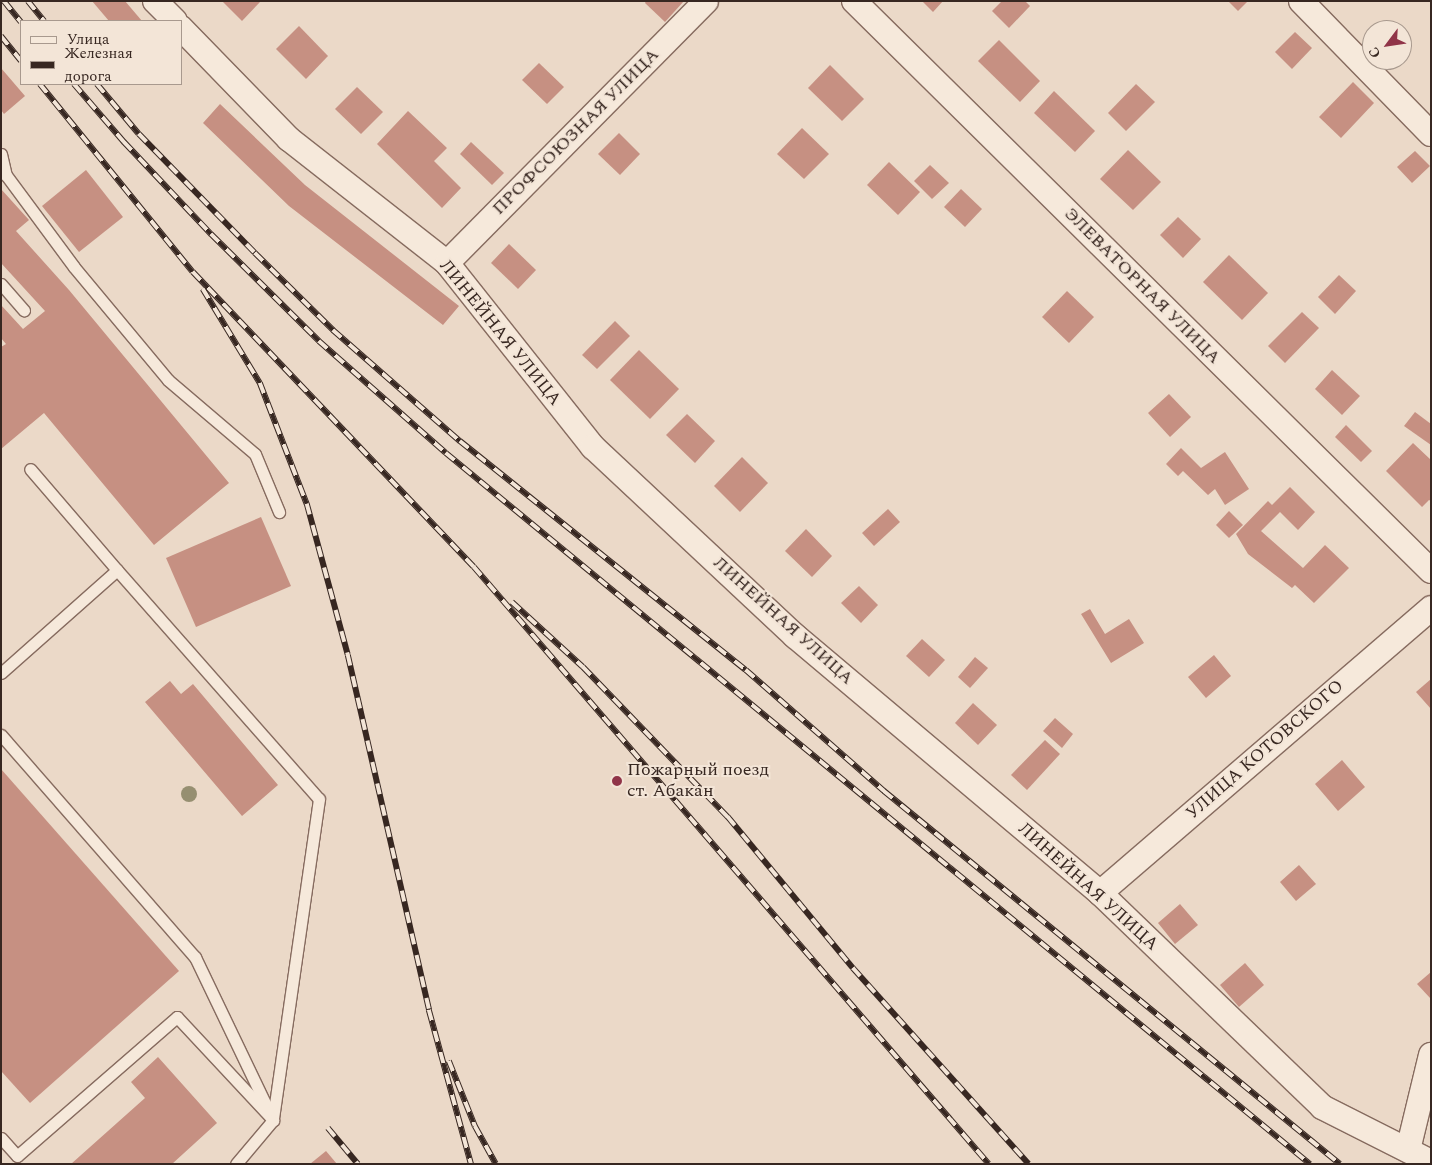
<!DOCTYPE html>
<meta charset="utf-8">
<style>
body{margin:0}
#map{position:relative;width:1432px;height:1165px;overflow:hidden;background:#ebd9c8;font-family:Spectral,serif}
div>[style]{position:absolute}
.building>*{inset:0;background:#c69082}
.roads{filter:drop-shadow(1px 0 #866b5f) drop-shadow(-1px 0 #866b5f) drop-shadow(0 1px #866b5f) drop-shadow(0 -1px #866b5f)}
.lane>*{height:11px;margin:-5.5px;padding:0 5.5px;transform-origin:5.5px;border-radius:5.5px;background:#f6e9db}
.street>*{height:24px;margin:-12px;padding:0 12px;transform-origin:12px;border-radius:12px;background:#f6e9db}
.rail>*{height:5.5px;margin-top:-2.75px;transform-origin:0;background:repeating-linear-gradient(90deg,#f3e5d7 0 11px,#372721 0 22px);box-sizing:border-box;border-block:1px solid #372721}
.trees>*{width:16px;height:16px;margin:-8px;border-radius:50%;background:#968f71}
.dots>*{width:14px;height:14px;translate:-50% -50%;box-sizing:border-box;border:2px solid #f3e5d7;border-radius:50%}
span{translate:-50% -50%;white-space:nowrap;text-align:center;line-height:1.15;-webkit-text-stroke:4px #f3e5d7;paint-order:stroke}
.street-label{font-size:18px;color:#372721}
.poi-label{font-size:18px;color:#372721}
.left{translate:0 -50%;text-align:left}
.frame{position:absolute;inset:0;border:2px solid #372721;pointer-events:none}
.legend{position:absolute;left:20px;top:20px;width:162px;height:65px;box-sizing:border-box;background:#f3e5d7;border:1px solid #a8998e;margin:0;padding:6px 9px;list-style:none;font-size:15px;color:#372721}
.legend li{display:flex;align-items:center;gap:10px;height:25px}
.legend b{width:25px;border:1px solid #a8998e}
.north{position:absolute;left:1362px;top:20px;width:50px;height:50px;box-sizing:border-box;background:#f3e5d7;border:1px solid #a8998e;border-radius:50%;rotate:239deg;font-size:14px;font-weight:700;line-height:20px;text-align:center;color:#372721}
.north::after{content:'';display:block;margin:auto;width:18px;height:22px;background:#903448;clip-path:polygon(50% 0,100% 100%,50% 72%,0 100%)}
</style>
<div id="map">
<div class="building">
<i style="clip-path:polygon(92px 1px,125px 1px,142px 21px,109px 21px)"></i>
<i style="clip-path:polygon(222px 1px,261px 1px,242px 21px)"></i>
<i style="clip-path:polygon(646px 1px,684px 1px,665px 22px,645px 3px)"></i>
<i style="clip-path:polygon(922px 1px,943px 1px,933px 12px)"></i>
<i style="clip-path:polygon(1002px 1px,1025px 1px,1030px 6px,1009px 28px,992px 11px)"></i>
<i style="clip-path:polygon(1228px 1px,1248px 1px,1238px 11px)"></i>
<i style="clip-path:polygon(299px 26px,328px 56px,306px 79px,276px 49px)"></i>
<i style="clip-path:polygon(1295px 32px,1312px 48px,1292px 69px,1275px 52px)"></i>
<i style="clip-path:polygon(999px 40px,1040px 81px,1020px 102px,978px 61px)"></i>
<i style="clip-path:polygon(539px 63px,564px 87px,547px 104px,522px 80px)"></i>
<i style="clip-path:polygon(830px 65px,864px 99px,842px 121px,808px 88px)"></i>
<i style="clip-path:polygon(1px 68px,25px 96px,4px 114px,1px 110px)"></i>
<i style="clip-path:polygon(1353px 82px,1374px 103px,1341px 138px,1319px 117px)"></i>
<i style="clip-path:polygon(1136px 84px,1155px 102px,1126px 131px,1108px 113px)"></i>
<i style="clip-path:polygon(357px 87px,383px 112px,361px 134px,335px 109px)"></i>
<i style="clip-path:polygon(1054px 91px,1095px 131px,1075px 152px,1034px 113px)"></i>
<i style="clip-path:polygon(220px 104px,305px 185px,459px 306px,443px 325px,289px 206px,203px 123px)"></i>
<i style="clip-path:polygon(408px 111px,447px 148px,434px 161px,461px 188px,442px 208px,377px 144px)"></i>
<i style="clip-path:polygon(802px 128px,829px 154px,804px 179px,777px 154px)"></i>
<i style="clip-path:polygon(619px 133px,640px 154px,620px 175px,598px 154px)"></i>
<i style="clip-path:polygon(471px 142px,504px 173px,492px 185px,460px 154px)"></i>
<i style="clip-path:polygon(1128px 150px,1161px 182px,1133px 210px,1100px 179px)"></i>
<i style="clip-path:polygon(1415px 151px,1430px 166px,1412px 183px,1397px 167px)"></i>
<i style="clip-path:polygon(889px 162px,920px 192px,898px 215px,867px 185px)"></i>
<i style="clip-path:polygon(930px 165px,949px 183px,932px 199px,914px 181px)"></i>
<i style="clip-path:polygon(86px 170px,123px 217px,79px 252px,42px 206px)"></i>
<i style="clip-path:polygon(1px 189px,29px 220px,16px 231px,69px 290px,229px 483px,154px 545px,44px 413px,1px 449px,1px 347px,6px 344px,1px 338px,1px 305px,23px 329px,45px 311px,1px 263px)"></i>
<i style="clip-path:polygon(961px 189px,982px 209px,965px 227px,944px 207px)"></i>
<i style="clip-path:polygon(1178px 217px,1201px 239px,1183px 258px,1160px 235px)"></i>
<i style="clip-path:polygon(509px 244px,536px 270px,518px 289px,491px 263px)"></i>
<i style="clip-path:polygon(1229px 255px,1268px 293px,1242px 320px,1203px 282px)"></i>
<i style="clip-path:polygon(1339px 275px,1356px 291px,1335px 314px,1318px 297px)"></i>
<i style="clip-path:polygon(1067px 291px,1094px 317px,1069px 343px,1042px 317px)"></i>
<i style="clip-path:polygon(1302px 312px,1319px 328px,1285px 363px,1268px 346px)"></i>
<i style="clip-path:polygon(615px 321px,630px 336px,597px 369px,582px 355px)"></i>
<i style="clip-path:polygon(639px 350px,679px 389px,650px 419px,610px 380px)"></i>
<i style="clip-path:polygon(1332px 370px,1360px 396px,1342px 415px,1315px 389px)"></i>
<i style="clip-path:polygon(1169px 394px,1191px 417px,1170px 437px,1148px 413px)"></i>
<i style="clip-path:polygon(1415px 412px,1431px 424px,1431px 445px,1404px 426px)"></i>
<i style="clip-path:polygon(687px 414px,715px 441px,695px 463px,666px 435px)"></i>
<i style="clip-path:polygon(1346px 425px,1372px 451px,1361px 462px,1335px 437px)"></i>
<i style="clip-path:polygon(1413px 443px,1431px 460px,1431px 501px,1429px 500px,1422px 507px,1386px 471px)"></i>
<i style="clip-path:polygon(1181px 448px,1201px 468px,1225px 452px,1249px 489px,1225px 505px,1215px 489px,1208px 495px,1183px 471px,1178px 476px,1166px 464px)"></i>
<i style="clip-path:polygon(742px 457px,768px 483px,740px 512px,714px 486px)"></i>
<i style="clip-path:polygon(1290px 487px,1315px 512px,1298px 530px,1280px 512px,1261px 531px,1303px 568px,1325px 545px,1349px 568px,1314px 603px,1295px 585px,1292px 588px,1248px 554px,1236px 534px,1268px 501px,1272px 505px)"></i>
<i style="clip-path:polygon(888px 509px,900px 522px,874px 546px,862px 533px)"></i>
<i style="clip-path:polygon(1229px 511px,1243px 525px,1229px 538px,1216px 525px)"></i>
<i style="clip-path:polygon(261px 517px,291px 586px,196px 627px,166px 558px)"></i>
<i style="clip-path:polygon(806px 529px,832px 556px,812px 577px,785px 551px)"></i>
<i style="clip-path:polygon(859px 586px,878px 605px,861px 623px,841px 603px)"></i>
<i style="clip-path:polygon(1090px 609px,1105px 634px,1129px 619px,1144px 643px,1111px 663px,1081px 614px)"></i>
<i style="clip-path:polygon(922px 639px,945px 660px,929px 677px,906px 656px)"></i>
<i style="clip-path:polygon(1214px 655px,1231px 676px,1206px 698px,1188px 677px)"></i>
<i style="clip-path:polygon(975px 657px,988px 668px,970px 688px,958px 677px)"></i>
<i style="clip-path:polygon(1431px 679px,1431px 709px,1416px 692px)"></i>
<i style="clip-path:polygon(170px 681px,181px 694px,193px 684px,278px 785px,242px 816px,145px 702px)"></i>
<i style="clip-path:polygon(973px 703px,997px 725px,978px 745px,955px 723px)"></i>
<i style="clip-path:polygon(1055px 718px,1073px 734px,1062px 748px,1043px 731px)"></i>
<i style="clip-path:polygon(1045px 740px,1060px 754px,1027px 790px,1011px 775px)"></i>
<i style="clip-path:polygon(1342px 760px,1365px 787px,1338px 811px,1315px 784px)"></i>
<i style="clip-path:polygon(1px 769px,179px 971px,30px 1103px,1px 1071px)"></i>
<i style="clip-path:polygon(1299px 865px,1316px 884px,1296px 901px,1280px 882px)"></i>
<i style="clip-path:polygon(1180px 904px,1198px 925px,1175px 944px,1158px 923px)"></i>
<i style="clip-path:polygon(1245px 963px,1264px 985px,1239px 1007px,1220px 985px)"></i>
<i style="clip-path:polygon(1431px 972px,1431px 999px,1417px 984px)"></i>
<i style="clip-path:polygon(158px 1057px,217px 1123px,172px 1164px,71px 1164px,145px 1098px,131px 1082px)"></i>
<i style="clip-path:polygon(326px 1151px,337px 1164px,310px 1164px)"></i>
</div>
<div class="roads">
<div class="lane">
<i style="left:1px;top:154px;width:22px;rotate:77deg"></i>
<i style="left:6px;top:175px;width:114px;rotate:53.5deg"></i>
<i style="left:74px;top:267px;width:147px;rotate:50.2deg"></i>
<i style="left:168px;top:380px;width:114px;rotate:40.4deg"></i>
<i style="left:255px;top:454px;width:63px;rotate:67.5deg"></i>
<i style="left:1px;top:284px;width:35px;rotate:49deg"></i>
<i style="left:117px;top:570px;width:305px;rotate:48.6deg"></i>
<i style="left:319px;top:799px;width:324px;rotate:98.2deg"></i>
<i style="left:1px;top:673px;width:155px;rotate:-41.6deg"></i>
<i style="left:117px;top:570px;width:133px;rotate:-130.7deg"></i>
<i style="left:1px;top:735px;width:295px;rotate:48.9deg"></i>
<i style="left:195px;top:957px;width:181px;rotate:64.4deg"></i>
<i style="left:1px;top:1138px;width:24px;rotate:48deg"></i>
<i style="left:17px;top:1156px;width:212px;rotate:-41deg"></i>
<i style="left:177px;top:1017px;width:141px;rotate:47deg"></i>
<i style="left:273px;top:1120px;width:57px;rotate:130.1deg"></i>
</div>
<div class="street">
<i style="left:155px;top:1px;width:28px;rotate:45deg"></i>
<i style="left:854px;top:1px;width:811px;rotate:44.65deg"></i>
<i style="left:1301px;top:1px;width:186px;rotate:45.7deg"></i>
<i style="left:181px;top:28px;width:155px;rotate:45.8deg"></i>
<i style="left:289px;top:139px;width:201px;rotate:38.1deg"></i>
<i style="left:447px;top:263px;width:235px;rotate:51.6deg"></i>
<i style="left:593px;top:447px;width:277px;rotate:43.1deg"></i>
<i style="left:795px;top:636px;width:399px;rotate:40.1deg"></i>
<i style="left:1100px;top:893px;width:308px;rotate:43.9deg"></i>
<i style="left:1322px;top:1107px;width:122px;rotate:26.8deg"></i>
<i style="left:447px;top:263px;width:368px;rotate:-45.3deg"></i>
<i style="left:1100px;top:893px;width:437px;rotate:-40.7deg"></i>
<i style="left:1408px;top:1150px;width:98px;rotate:-76.4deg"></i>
</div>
</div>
<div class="rail">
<i style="left:4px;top:1px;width:27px;rotate:51deg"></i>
<i style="left:28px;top:1px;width:26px;rotate:51deg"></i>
<i style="left:1px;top:36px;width:32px;rotate:51deg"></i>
<i style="left:40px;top:84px;width:242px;rotate:50.9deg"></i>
<i style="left:193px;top:272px;width:407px;rotate:46.4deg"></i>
<i style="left:474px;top:567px;width:788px;rotate:49.22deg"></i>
<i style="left:74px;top:84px;width:77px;rotate:49.2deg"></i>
<i style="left:124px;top:142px;width:127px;rotate:46.6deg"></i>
<i style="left:211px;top:234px;width:152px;rotate:44.7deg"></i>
<i style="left:319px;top:341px;width:169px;rotate:41.4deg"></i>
<i style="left:446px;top:453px;width:1119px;rotate:39.45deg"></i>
<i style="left:97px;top:84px;width:65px;rotate:50deg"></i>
<i style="left:139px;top:134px;width:166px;rotate:45.7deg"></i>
<i style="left:255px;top:253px;width:110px;rotate:44.6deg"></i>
<i style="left:333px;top:330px;width:169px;rotate:41.2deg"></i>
<i style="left:460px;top:441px;width:366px;rotate:38.7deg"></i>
<i style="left:746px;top:670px;width:184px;rotate:41.2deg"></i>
<i style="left:884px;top:791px;width:589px;rotate:39.28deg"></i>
<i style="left:203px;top:289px;width:110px;rotate:58.8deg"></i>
<i style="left:260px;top:383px;width:130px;rotate:68.8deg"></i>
<i style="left:307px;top:504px;width:156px;rotate:74.8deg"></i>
<i style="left:348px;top:655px;width:364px;rotate:77.1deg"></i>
<i style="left:429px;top:1010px;width:160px;rotate:74.7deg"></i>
<i style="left:512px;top:602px;width:96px;rotate:42.5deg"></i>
<i style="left:583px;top:667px;width:209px;rotate:46deg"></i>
<i style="left:728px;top:817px;width:196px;rotate:50.4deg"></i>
<i style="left:853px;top:968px;width:263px;rotate:48.1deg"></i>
<i style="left:449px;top:1061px;width:70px;rotate:68.2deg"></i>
<i style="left:475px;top:1126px;width:43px;rotate:61.1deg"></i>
<i style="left:328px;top:1128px;width:47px;rotate:50.2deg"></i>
</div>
<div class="trees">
<i style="left:189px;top:794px"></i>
</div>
<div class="dots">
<i style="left:617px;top:781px;background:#903448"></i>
</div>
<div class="street-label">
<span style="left:576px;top:132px;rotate:-45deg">ПРОФСОЮЗНАЯ УЛИЦА</span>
<span style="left:1142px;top:286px;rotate:45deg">ЭЛЕВАТОРНАЯ УЛИЦА</span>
<span style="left:500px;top:333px;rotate:51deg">ЛИНЕЙНАЯ УЛИЦА</span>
<span style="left:783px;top:621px;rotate:42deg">ЛИНЕЙНАЯ УЛИЦА</span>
<span style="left:1265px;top:750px;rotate:-41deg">УЛИЦА КОТОВСКОГО</span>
<span style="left:1088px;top:887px;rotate:42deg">ЛИНЕЙНАЯ УЛИЦА</span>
</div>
<div class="poi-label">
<span class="left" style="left:627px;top:781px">Пожарный поезд<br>ст. Абакан</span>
</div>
<div class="frame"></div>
<ul class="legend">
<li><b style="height:6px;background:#f6e9db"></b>Улица</li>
<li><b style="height:6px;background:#372721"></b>Железная дорога</li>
</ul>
<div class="north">С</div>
</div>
